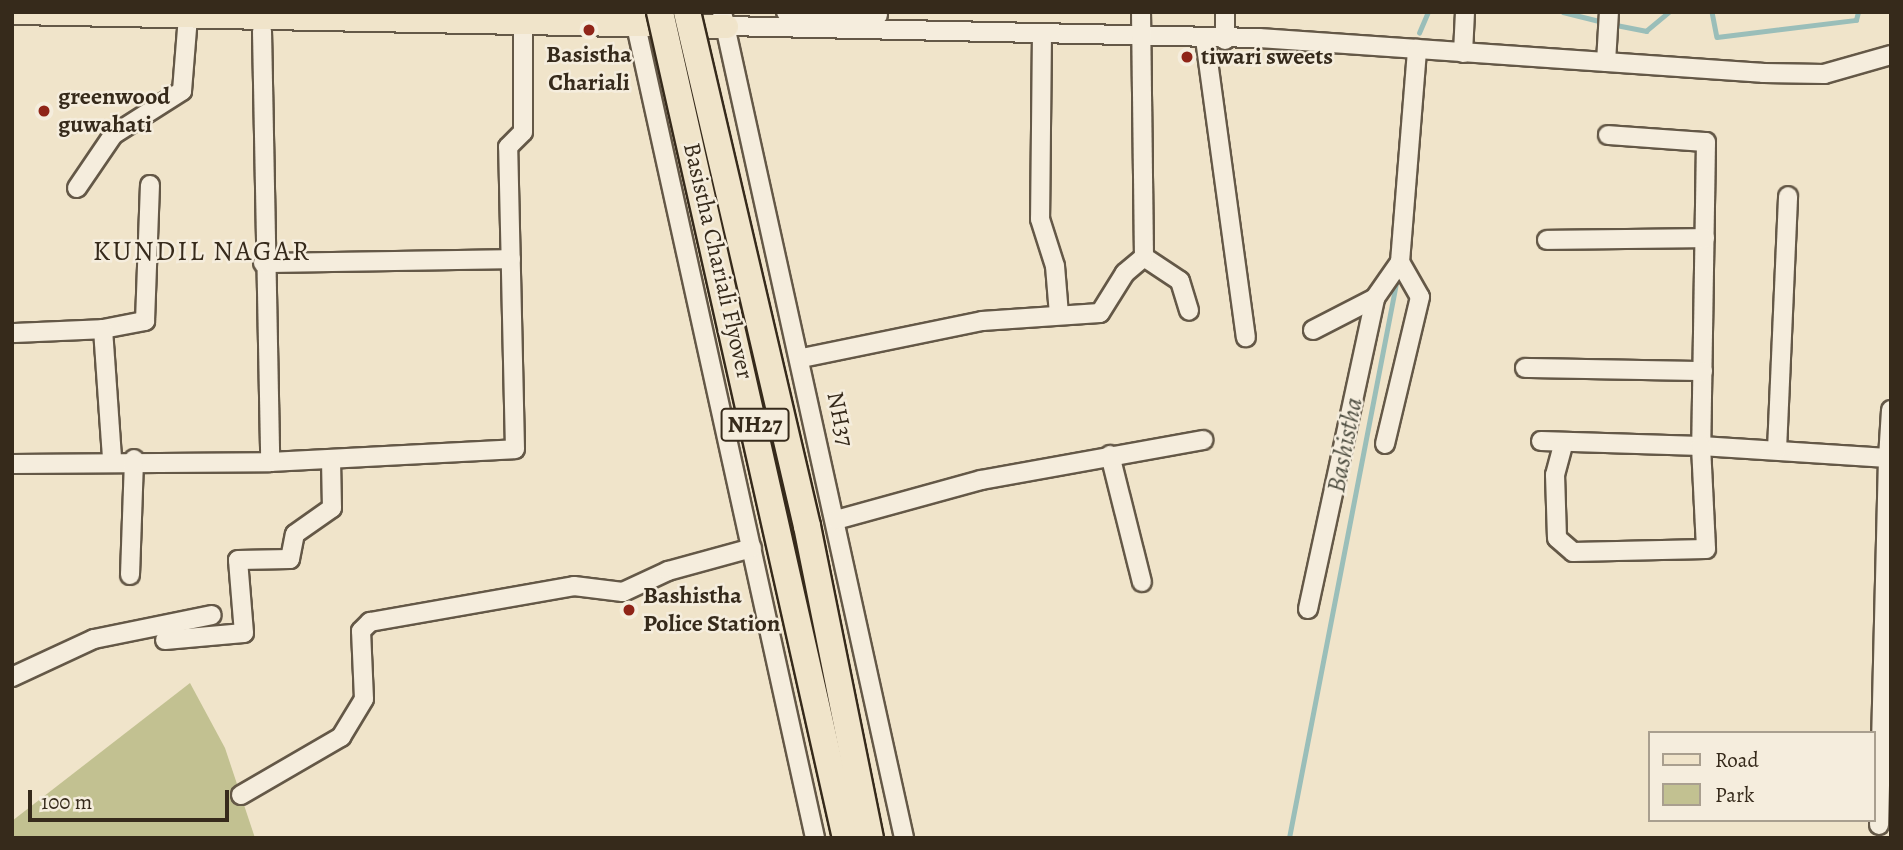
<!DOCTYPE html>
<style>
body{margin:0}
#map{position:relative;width:1903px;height:850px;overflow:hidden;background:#f0e4ca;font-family:Alegreya,serif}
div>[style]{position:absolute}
.green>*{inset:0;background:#c2c191}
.stream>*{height:4.5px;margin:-2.25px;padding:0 2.25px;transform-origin:2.25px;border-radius:2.25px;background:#9abeb9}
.roads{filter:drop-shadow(2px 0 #645847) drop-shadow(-2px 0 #645847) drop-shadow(0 2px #645847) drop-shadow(0 -2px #645847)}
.minor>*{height:18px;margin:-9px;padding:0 9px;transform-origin:9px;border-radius:9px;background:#f5eddd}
.major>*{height:23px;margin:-11.5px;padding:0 11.5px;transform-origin:11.5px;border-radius:11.5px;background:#f0e4ca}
.bridges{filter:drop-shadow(2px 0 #362a1b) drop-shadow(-2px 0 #362a1b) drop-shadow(0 2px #362a1b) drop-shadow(0 -2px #362a1b)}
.highway-bridge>*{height:26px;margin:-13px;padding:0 13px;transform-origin:13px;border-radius:13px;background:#f0e4ca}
.dots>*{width:19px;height:19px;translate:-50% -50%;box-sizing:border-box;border:4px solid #f5eddd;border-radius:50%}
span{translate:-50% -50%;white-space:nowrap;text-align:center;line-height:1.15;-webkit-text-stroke:5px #f5eddd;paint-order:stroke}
.shield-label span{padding:2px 5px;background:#f5eddd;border:2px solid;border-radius:5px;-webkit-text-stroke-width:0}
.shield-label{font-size:23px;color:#362a1b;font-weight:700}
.poi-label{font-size:24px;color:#362a1b;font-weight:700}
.left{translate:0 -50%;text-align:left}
.street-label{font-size:24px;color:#362a1b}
.water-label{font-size:26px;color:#4f4f42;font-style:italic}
.quarter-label{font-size:28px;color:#362a1b;letter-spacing:2px}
.frame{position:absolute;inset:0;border:14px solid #362a1b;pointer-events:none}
.legend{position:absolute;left:1648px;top:731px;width:228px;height:91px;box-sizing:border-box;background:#f5eddd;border:2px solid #a99f8f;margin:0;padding:9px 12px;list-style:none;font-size:21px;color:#362a1b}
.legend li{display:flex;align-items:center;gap:14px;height:35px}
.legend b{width:35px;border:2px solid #a99f8f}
.scale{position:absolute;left:28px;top:790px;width:201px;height:32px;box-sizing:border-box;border:4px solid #362a1b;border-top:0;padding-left:9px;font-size:21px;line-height:24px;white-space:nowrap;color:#362a1b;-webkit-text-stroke:5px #f5eddd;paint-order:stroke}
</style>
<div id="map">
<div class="green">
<i style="clip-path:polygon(190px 683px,225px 748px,255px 838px,12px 838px,12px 821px)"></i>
</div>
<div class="stream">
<i style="left:1563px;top:12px;width:41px;rotate:14deg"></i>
<i style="left:1712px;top:12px;width:25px;rotate:79deg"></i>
<i style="left:1717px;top:37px;width:140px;rotate:-7deg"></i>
<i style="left:1856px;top:20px;width:8px;rotate:-76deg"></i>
<i style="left:1611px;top:24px;width:36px;rotate:11deg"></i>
<i style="left:1646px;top:31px;width:30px;rotate:-40deg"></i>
<i style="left:1419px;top:33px;width:23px;rotate:-67deg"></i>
<i style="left:1289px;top:838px;width:570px;rotate:-79.08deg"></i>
</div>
<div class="roads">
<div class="minor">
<i style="left:633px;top:12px;width:846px;rotate:77.57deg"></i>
<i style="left:722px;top:12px;width:846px;rotate:77.57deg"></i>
<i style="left:786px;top:12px;width:92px;rotate:1.9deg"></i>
<i style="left:726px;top:26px;width:533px;rotate:1.29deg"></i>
<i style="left:1259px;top:38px;width:506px;rotate:3.96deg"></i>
<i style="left:1764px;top:73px;width:60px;rotate:1deg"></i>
<i style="left:1824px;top:74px;width:70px;rotate:-15.8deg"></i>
<i style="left:262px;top:31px;width:431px;rotate:88.9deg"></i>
<i style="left:1042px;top:33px;width:186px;rotate:90.6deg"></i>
<i style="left:1040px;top:219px;width:49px;rotate:72.3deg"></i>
<i style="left:1055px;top:266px;width:49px;rotate:85.3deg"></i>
<i style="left:1205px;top:39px;width:301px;rotate:82.2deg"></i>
<i style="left:1225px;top:40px;width:28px;rotate:-90deg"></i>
<i style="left:1463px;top:53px;width:41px;rotate:-87.2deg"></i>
<i style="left:1606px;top:62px;width:50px;rotate:-86.6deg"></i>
<i style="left:1608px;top:135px;width:98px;rotate:4.1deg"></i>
<i style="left:1706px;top:142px;width:304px;rotate:90.9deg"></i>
<i style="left:1701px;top:446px;width:187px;rotate:3.7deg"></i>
<i style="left:1888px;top:458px;width:367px;rotate:91.4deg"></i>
<i style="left:77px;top:188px;width:64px;rotate:-55.8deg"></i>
<i style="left:113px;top:135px;width:82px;rotate:-32.5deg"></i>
<i style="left:182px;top:91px;width:75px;rotate:-85.4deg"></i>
<i style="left:1547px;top:240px;width:158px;rotate:-0.7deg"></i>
<i style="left:1144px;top:257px;width:43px;rotate:33.7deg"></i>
<i style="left:1180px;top:281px;width:31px;rotate:73deg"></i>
<i style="left:1400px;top:262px;width:214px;rotate:-85.4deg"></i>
<i style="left:263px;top:263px;width:248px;rotate:-0.9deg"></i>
<i style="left:103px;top:329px;width:43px;rotate:-10.8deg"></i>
<i style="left:145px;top:321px;width:136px;rotate:-87.9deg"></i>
<i style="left:1313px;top:330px;width:70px;rotate:-27.3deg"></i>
<i style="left:1375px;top:298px;width:44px;rotate:-55.2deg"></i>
<i style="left:1400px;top:262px;width:40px;rotate:60.3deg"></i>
<i style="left:1420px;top:297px;width:151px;rotate:103.4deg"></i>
<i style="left:12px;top:333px;width:91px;rotate:-2.5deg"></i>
<i style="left:103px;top:329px;width:130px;rotate:86deg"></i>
<i style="left:802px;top:358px;width:184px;rotate:-11.6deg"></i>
<i style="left:982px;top:321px;width:118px;rotate:-3.9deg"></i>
<i style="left:1100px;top:313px;width:47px;rotate:-58deg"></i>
<i style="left:1125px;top:273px;width:25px;rotate:-40deg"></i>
<i style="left:1144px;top:257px;width:245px;rotate:-90.7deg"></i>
<i style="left:1525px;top:368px;width:178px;rotate:1deg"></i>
<i style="left:1541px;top:441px;width:160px;rotate:1.8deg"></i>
<i style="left:1701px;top:446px;width:103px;rotate:87.2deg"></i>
<i style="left:1706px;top:549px;width:133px;rotate:178.7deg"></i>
<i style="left:1573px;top:552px;width:21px;rotate:-139deg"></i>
<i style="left:1557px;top:538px;width:63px;rotate:-91.8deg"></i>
<i style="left:1555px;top:475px;width:34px;rotate:-75deg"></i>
<i style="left:1777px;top:450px;width:254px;rotate:-87.5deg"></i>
<i style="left:1110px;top:455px;width:131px;rotate:75.9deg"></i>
<i style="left:1888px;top:458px;width:48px;rotate:-86.4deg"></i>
<i style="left:12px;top:464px;width:258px;rotate:-0.4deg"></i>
<i style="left:270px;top:462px;width:245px;rotate:-3deg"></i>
<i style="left:515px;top:449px;width:302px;rotate:-91.3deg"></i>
<i style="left:508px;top:147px;width:21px;rotate:-45deg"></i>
<i style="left:523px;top:132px;width:111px;rotate:-90deg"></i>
<i style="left:836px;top:520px;width:150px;rotate:-15.4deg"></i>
<i style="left:981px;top:480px;width:226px;rotate:-10.2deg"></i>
<i style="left:130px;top:575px;width:116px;rotate:-88deg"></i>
<i style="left:1308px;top:609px;width:318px;rotate:-77.8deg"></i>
<i style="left:165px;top:640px;width:79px;rotate:-5.1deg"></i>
<i style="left:244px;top:633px;width:73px;rotate:-94.7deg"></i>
<i style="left:238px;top:560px;width:52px;rotate:-1.1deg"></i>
<i style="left:290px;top:559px;width:25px;rotate:-79deg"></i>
<i style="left:295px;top:534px;width:45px;rotate:-35.1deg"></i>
<i style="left:332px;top:508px;width:49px;rotate:-91.2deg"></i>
<i style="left:12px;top:677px;width:90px;rotate:-24.9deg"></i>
<i style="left:94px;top:639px;width:120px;rotate:-11.5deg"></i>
<i style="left:241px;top:795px;width:116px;rotate:-30.1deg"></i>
<i style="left:341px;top:737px;width:44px;rotate:-58.8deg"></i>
<i style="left:364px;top:699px;width:68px;rotate:-92.5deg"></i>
<i style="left:361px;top:631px;width:13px;rotate:-45deg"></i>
<i style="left:370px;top:622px;width:207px;rotate:-10deg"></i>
<i style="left:574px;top:586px;width:49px;rotate:7deg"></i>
<i style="left:623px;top:592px;width:50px;rotate:-25deg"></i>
<i style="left:668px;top:571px;width:87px;rotate:-15.3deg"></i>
</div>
<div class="major">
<i style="left:15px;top:12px;width:711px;rotate:1.13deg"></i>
</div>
</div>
<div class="bridges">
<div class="highway-bridge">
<i style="left:660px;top:12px;width:847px;rotate:77.31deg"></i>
<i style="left:687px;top:12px;width:528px;rotate:76.86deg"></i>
<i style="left:807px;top:526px;width:318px;rotate:78.6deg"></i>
</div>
</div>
<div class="dots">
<i style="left:589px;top:30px;background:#8f2418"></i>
<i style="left:1187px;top:57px;background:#8f2418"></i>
<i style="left:44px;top:111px;background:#8f2418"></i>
<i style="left:629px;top:610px;background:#8f2418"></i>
</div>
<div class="shield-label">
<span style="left:755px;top:425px">NH27</span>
</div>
<div class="poi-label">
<span style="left:589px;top:69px">Basistha<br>Chariali</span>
<span class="left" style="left:1201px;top:57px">tiwari sweets</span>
<span class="left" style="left:58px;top:111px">greenwood<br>guwahati</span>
<span class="left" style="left:643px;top:610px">Bashistha<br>Police Station</span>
</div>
<div class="street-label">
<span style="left:718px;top:261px;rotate:77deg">Basistha Chariali Flyover</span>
<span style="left:840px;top:419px;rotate:78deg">NH37</span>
</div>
<div class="water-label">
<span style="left:1345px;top:445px;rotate:-79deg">Bashistha</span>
</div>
<div class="quarter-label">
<span style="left:202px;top:251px">KUNDIL NAGAR</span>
</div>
<div class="frame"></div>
<ul class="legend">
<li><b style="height:9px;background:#f0e4ca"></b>Road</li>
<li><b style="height:19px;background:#c2c191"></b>Park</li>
</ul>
<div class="scale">100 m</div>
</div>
